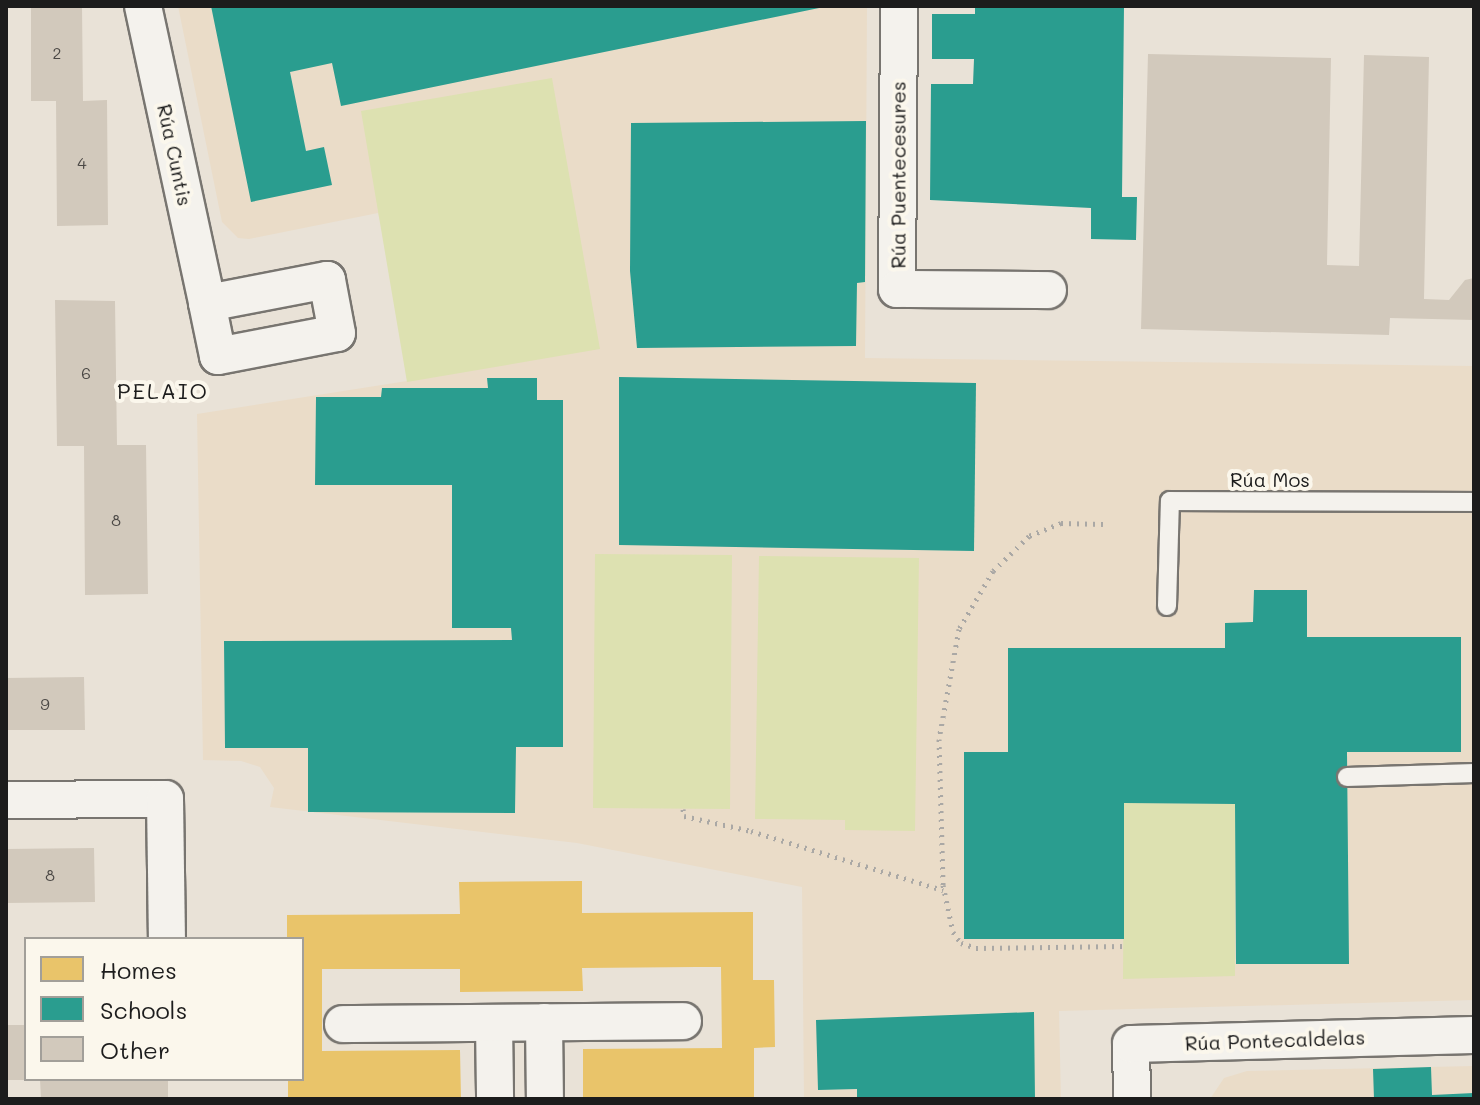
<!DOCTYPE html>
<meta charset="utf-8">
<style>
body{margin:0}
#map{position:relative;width:1480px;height:1105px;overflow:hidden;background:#e9e2d7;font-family:Mali,sans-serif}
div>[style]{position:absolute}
.built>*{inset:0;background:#eadcc8}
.green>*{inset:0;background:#dde1b1}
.homes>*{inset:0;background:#e9c46a}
.schools>*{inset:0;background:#2a9d8f}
.building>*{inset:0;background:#d2c9bc}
.path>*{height:5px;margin-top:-2.5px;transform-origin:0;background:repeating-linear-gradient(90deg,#aaa8a5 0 2px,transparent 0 8px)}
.roads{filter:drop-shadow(2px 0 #787570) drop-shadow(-2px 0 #787570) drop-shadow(0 2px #787570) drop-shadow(0 -2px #787570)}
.service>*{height:18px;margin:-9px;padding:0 9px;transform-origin:9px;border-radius:9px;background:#f4f2ed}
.minor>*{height:36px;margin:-18px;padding:0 18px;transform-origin:18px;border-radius:18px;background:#f4f2ed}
span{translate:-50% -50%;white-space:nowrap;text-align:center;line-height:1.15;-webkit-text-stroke:8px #fbf7ec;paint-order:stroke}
.number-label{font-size:16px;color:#4a4744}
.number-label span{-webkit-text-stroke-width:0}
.street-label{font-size:20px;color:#1c1c1c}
.neighbourhood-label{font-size:22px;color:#1c1c1c;letter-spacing:2px}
.frame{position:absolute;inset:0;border:8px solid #1c1c1c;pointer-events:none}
.legend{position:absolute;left:24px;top:937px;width:280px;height:144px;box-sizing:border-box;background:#fbf7ec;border:2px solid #a29f99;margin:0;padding:10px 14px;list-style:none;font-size:24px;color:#1c1c1c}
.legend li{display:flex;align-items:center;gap:16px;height:40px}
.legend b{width:40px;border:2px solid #a29f99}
</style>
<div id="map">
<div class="built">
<i style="clip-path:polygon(178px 6px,867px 6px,865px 358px,1474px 366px,1474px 1000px,1059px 1011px,1061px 1099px,804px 1099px,802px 887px,577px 843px,270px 807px,274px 788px,260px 767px,241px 761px,203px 760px,197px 414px,407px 381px,403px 308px,378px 213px,249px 239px,238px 238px,222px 222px)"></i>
<i style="clip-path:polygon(1474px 1066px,1474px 1099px,1210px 1099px,1224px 1078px,1247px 1071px)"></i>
</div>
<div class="green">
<i style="clip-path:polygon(552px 78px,600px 349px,407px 382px,361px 111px)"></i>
<i style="clip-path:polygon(595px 554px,732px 555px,730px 809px,593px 808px)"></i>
<i style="clip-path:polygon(759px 556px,919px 558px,915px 831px,845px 830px,845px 820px,755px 819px)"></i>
<i style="clip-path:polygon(1124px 803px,1235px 804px,1235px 976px,1123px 979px)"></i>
</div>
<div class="homes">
<i style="clip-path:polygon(582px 881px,582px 913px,753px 912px,753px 980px,774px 980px,775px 1047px,754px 1048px,754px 1099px,583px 1099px,583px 1049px,722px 1048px,721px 967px,696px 967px,582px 968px,583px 991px,460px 992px,460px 969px,322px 969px,322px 1051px,460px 1050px,461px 1099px,288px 1099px,288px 1079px,302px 1079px,302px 939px,287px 939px,287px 915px,460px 914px,459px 882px)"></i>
</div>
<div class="schools">
<i style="clip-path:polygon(211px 6px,824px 6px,824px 7px,341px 106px,332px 63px,290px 72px,306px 151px,324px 147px,332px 185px,251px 202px)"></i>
<i style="clip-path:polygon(975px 6px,1124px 6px,1122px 197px,1137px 197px,1136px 240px,1091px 239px,1091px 208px,930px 200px,931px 84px,973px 84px,974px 59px,932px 59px,932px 14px,975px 14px)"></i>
<i style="clip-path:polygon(866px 121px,865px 282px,857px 283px,856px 346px,637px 348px,630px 271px,631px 123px)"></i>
<i style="clip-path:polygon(619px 377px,976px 383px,974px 551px,619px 545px)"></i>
<i style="clip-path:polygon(487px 378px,537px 378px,537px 400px,563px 400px,563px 747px,516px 747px,515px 813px,308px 812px,308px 748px,225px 748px,224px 641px,512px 640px,511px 628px,452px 628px,452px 485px,315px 485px,316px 397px,381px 397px,382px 388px,488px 388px)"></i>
<i style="clip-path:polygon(1254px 590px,1307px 590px,1307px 637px,1461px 637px,1461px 752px,1347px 752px,1349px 964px,1236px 964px,1235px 804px,1124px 803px,1124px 939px,964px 939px,964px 752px,1008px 752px,1008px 648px,1225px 648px,1225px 623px,1253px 622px)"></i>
<i style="clip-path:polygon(1034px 1012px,1035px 1099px,857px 1099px,857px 1089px,818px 1090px,816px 1020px)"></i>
<i style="clip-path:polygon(1431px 1067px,1432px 1095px,1474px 1093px,1474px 1099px,1374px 1099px,1373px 1069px)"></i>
</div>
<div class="building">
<i style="clip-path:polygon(31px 6px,82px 6px,83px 101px,107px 100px,108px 225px,57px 226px,56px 101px,31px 101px)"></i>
<i style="clip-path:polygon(1148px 54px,1331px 58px,1327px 265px,1359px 266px,1364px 55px,1429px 57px,1424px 299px,1449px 300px,1465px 280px,1474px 278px,1474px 320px,1390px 318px,1389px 335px,1141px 329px)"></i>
<i style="clip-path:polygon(55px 300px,115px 301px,117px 445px,146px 445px,148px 594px,85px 595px,84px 446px,57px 446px)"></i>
<i style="clip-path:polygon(84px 677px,85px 730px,6px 730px,6px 678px)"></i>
<i style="clip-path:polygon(94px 848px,95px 902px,6px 903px,6px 849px)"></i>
<i style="clip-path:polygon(6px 1025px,26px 1025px,26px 1080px,6px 1080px)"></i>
<i style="clip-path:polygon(40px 1079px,168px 1079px,168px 1099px,41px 1099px)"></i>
</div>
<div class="path">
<i style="left:1103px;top:524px;width:42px;rotate:-178.6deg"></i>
<i style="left:1061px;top:523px;width:35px;rotate:158deg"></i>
<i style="left:1029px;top:536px;width:50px;rotate:135.8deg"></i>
<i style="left:993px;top:571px;width:67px;rotate:120.4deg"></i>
<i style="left:959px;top:629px;width:112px;rotate:100.3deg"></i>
<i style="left:939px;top:739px;width:146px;rotate:88.4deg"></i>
<i style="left:943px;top:885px;width:48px;rotate:78deg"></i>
<i style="left:953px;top:932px;width:14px;rotate:54deg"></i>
<i style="left:961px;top:943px;width:16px;rotate:18deg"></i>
<i style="left:976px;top:948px;width:148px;rotate:-0.8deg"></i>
<i style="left:683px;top:809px;width:7px;rotate:82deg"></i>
<i style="left:684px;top:816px;width:69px;rotate:12.6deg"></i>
<i style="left:751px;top:831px;width:201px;rotate:17.1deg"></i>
</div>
<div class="roads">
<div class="service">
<i style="left:1167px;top:606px;width:105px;rotate:-88.4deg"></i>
<i style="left:1170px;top:501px;width:304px;rotate:0.2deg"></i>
<i style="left:1347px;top:777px;width:127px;rotate:-1.8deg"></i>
</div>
<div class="minor">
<i style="left:143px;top:6px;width:304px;rotate:77.8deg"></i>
<i style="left:207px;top:303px;width:54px;rotate:78.3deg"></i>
<i style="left:218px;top:356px;width:121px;rotate:-10.9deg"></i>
<i style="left:337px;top:333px;width:54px;rotate:-100.7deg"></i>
<i style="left:327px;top:280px;width:122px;rotate:169.1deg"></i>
<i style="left:899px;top:6px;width:283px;rotate:90.4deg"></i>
<i style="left:897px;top:289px;width:151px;rotate:0.4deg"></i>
<i style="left:6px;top:800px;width:159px;rotate:-0.4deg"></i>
<i style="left:165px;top:799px;width:140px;rotate:89.2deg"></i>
<i style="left:544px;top:1022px;width:77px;rotate:89.3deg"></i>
<i style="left:494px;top:1023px;width:76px;rotate:89.2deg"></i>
<i style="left:343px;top:1024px;width:340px;rotate:-0.5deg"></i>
<i style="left:1132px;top:1099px;width:55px;rotate:-91deg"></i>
<i style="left:1131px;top:1044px;width:343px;rotate:-1.5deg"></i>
</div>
</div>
<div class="number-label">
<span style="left:57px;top:53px">2</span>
<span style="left:82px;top:163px">4</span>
<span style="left:86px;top:373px">6</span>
<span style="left:116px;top:520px">8</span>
<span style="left:45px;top:704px">9</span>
<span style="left:50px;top:875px">8</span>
</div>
<div class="street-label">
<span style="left:175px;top:155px;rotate:78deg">Rúa Cuntis</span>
<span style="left:898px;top:175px;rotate:-90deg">Rúa Puentecesures</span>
<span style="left:1270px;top:479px">Rúa Mos</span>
<span style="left:1275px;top:1040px;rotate:-2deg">Rúa Pontecaldelas</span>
</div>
<div class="neighbourhood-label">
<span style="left:163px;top:391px">PELAIO</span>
</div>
<div class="frame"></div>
<ul class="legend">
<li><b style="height:22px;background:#e9c46a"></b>Homes</li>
<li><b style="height:22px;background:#2a9d8f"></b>Schools</li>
<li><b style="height:22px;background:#d2c9bc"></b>Other</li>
</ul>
</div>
